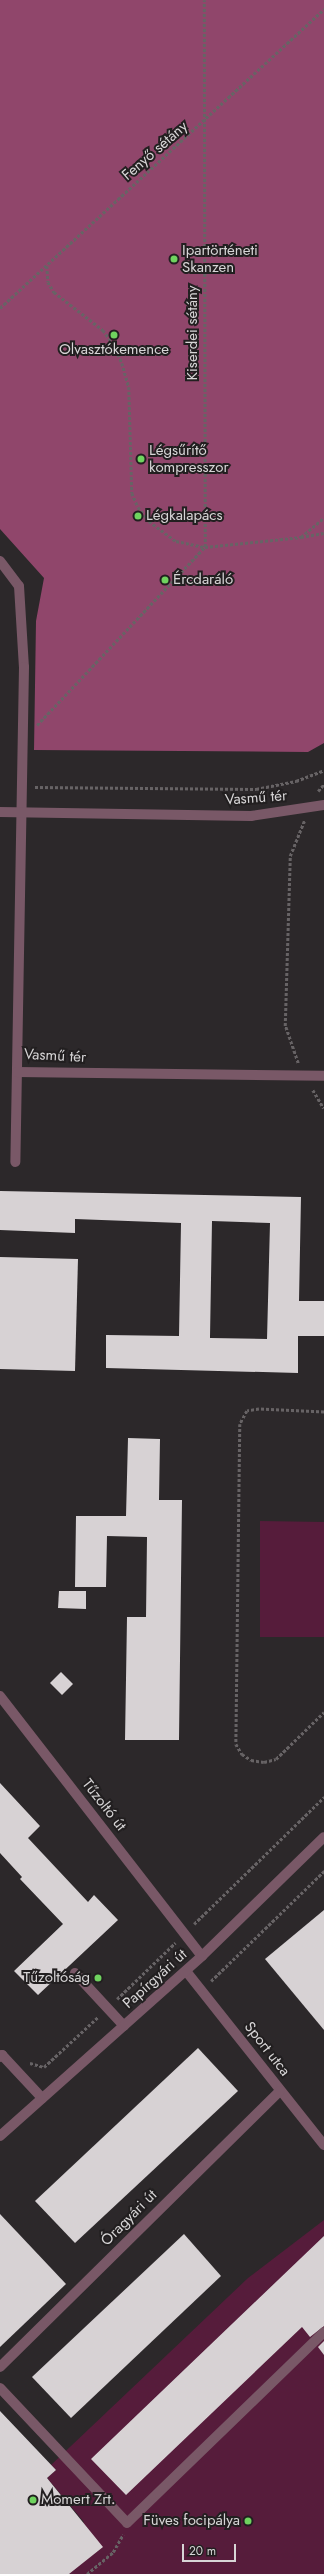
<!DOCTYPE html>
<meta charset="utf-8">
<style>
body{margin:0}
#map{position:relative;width:324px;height:2574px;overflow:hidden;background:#2c282a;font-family:Jost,sans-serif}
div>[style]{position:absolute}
.green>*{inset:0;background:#561c3b}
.forest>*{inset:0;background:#90466b}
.building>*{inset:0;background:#d7d2d4}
.path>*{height:2.5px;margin-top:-1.25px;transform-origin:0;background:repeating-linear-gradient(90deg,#676365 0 3px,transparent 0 5px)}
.minor>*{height:10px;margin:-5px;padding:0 5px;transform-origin:5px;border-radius:5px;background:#795867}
.dots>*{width:11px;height:11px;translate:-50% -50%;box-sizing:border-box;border:2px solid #221f20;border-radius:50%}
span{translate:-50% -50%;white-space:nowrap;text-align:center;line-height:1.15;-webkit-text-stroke:4px #221f20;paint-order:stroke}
.street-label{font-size:15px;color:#d7d5d6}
.poi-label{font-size:15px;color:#d7d5d6}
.left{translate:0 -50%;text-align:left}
.right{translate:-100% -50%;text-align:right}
.scale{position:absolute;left:182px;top:2544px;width:54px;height:18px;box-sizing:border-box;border:2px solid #d7d5d6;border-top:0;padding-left:5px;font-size:12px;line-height:14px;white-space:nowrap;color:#d7d5d6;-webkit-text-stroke:3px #221f20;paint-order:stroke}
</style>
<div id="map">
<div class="green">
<i style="clip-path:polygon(260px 1521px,324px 1522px,324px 1637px,260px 1637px)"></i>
<i style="clip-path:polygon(324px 2220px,324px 2574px,19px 2574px,84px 2522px,47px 2478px,56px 2470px,51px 2465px,248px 2278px)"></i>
</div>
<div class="forest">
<i style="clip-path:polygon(0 0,324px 0,324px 743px,308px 752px,34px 750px,36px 621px,44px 578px,0 529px)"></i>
</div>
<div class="building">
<i style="clip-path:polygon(evenodd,0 1191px,301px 1197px,299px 1301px,324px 1301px,324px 1336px,298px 1336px,298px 1373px,106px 1368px,106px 1335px,179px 1336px,181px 1223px,75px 1219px,75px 1233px,0 1230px,0 1191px,212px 1221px,270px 1223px,267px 1339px,210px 1338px,212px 1221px)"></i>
<i style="clip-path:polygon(0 1257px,78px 1259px,75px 1371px,0 1369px)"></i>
<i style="clip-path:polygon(128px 1438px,160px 1439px,159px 1500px,182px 1500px,179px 1740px,125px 1740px,127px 1617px,146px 1617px,147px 1537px,107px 1536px,106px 1587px,75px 1587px,76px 1516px,126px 1516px)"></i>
<i style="clip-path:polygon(59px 1591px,86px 1591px,86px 1609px,58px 1608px)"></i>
<i style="clip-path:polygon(61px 1672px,73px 1684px,62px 1695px,50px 1683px)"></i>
<i style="clip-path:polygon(0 1783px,40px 1826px,28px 1838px,88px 1902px,94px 1895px,118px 1920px,38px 1995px,14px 1971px,63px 1924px,20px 1879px,22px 1877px,0 1853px)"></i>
<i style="clip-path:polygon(324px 1910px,324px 2030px,265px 1959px)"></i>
<i style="clip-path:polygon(198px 2048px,238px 2091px,75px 2243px,35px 2201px)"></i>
<i style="clip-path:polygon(0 2214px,66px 2284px,0 2347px)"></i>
<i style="clip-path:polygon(184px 2234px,221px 2276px,71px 2418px,32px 2377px)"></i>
<i style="clip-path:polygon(324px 2236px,324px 2326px,310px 2337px,302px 2327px,126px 2495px,91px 2459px)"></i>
<i style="clip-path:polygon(324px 2341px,324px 2355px,318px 2347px)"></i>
<i style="clip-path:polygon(0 2411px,56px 2470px,47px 2478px,103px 2547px,69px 2574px,0 2574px)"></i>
</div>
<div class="path">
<i style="left:47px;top:266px;width:16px;rotate:86deg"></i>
<i style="left:48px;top:282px;width:12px;rotate:59deg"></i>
<i style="left:54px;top:292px;width:62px;rotate:37.8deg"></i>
<i style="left:103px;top:330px;width:19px;rotate:54deg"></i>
<i style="left:114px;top:345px;width:20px;rotate:66deg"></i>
<i style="left:122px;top:363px;width:25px;rotate:74deg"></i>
<i style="left:129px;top:387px;width:106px;rotate:88.4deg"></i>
<i style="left:132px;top:493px;width:15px;rotate:67deg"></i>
<i style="left:138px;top:507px;width:18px;rotate:52deg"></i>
<i style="left:149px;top:521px;width:34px;rotate:37deg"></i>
<i style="left:176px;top:541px;width:30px;rotate:12deg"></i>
<i style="left:205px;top:547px;width:97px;rotate:-5.9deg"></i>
<i style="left:301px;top:537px;width:30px;rotate:-40deg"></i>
<i style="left:0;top:308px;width:441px;rotate:-42.7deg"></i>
<i style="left:301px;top:537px;width:23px;rotate:-10deg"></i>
<i style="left:37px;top:725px;width:245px;rotate:-46.7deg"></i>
<i style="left:205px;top:547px;width:547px;rotate:-90.1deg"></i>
<i style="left:35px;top:787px;width:221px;rotate:0.5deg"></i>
<i style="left:256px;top:789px;width:41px;rotate:-11.3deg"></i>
<i style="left:296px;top:781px;width:30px;rotate:-21deg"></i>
<i style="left:318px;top:791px;width:9px;rotate:-49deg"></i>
<i style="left:298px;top:1063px;width:39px;rotate:-109deg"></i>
<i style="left:285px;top:1026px;width:170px;rotate:-88.3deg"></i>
<i style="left:290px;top:856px;width:38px;rotate:-68deg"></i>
<i style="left:313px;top:1090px;width:21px;rotate:59deg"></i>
<i style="left:324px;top:1412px;width:65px;rotate:-177.4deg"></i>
<i style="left:259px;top:1409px;width:12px;rotate:171deg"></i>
<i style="left:247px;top:1411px;width:15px;rotate:118deg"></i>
<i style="left:240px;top:1424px;width:320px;rotate:90.7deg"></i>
<i style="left:236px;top:1744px;width:12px;rotate:59deg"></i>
<i style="left:242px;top:1754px;width:11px;rotate:34deg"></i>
<i style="left:251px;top:1760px;width:13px;rotate:9deg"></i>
<i style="left:264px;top:1762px;width:12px;rotate:-14deg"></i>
<i style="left:276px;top:1759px;width:67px;rotate:-44.4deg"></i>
<i style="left:194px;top:1924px;width:182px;rotate:-44.3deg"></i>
<i style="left:211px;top:1981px;width:158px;rotate:-44.2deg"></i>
<i style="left:117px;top:1999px;width:81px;rotate:-44deg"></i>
<i style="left:30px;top:2063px;width:15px;rotate:16deg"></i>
<i style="left:44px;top:2067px;width:74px;rotate:-42.8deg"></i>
<i style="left:87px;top:2574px;width:34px;rotate:-40deg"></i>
<i style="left:113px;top:2552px;width:20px;rotate:-60deg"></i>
</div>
<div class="minor">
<i style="left:0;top:561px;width:31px;rotate:53deg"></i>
<i style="left:19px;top:586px;width:81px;rotate:86.5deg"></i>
<i style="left:24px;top:667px;width:495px;rotate:91deg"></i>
<i style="left:0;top:812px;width:251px;rotate:0.9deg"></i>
<i style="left:251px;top:816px;width:74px;rotate:-8.6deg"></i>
<i style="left:17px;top:1072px;width:307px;rotate:0.7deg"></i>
<i style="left:0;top:1696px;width:329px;rotate:52.2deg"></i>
<i style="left:186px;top:1971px;width:222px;rotate:51.6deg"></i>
<i style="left:75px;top:1973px;width:72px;rotate:47.2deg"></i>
<i style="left:0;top:2057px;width:3px;rotate:-45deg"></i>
<i style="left:2px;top:2055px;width:59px;rotate:47.1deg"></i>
<i style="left:0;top:2136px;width:271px;rotate:-41.7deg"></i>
<i style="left:202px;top:1956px;width:170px;rotate:-44.3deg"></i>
<i style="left:0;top:2367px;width:393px;rotate:-44.6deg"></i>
<i style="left:0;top:2388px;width:185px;rotate:46.7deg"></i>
<i style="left:127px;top:2523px;width:274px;rotate:-44.1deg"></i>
</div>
<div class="dots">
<i style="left:174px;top:259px;background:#6fd35f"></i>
<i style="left:114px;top:335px;background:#6fd35f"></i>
<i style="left:141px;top:459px;background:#6fd35f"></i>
<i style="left:138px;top:516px;background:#6fd35f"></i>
<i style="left:165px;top:580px;background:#6fd35f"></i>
<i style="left:98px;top:1978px;background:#6fd35f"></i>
<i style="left:33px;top:2500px;background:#6fd35f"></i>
<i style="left:248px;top:2521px;background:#6fd35f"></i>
</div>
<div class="street-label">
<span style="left:155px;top:151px;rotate:-41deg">Fenyő sétány</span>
<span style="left:193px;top:333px;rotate:-90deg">Kiserdei sétány</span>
<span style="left:256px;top:798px;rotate:-4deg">Vasmű tér</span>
<span style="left:55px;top:1056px;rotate:3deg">Vasmű tér</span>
<span style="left:104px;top:1805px;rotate:52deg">Tűzoltó út</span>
<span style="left:155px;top:1979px;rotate:-42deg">Papírgyári út</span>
<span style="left:267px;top:2049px;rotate:52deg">Sport utca</span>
<span style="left:129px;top:2218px;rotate:-45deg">Óragyári út</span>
</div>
<div class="poi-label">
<span class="left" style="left:182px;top:259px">Ipartörténeti<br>Skanzen</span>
<span style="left:114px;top:350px">Olvasztókemence</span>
<span class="left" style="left:149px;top:459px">Légsűrítő<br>kompresszor</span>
<span class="left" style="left:146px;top:516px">Légkalapács</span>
<span class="left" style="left:173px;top:580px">Ércdaráló</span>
<span class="right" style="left:90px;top:1978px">Tűzoltóság</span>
<span class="left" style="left:41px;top:2500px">Momert Zrt.</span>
<span class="right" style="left:240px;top:2521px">Füves focipálya</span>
</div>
<div class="scale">20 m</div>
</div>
